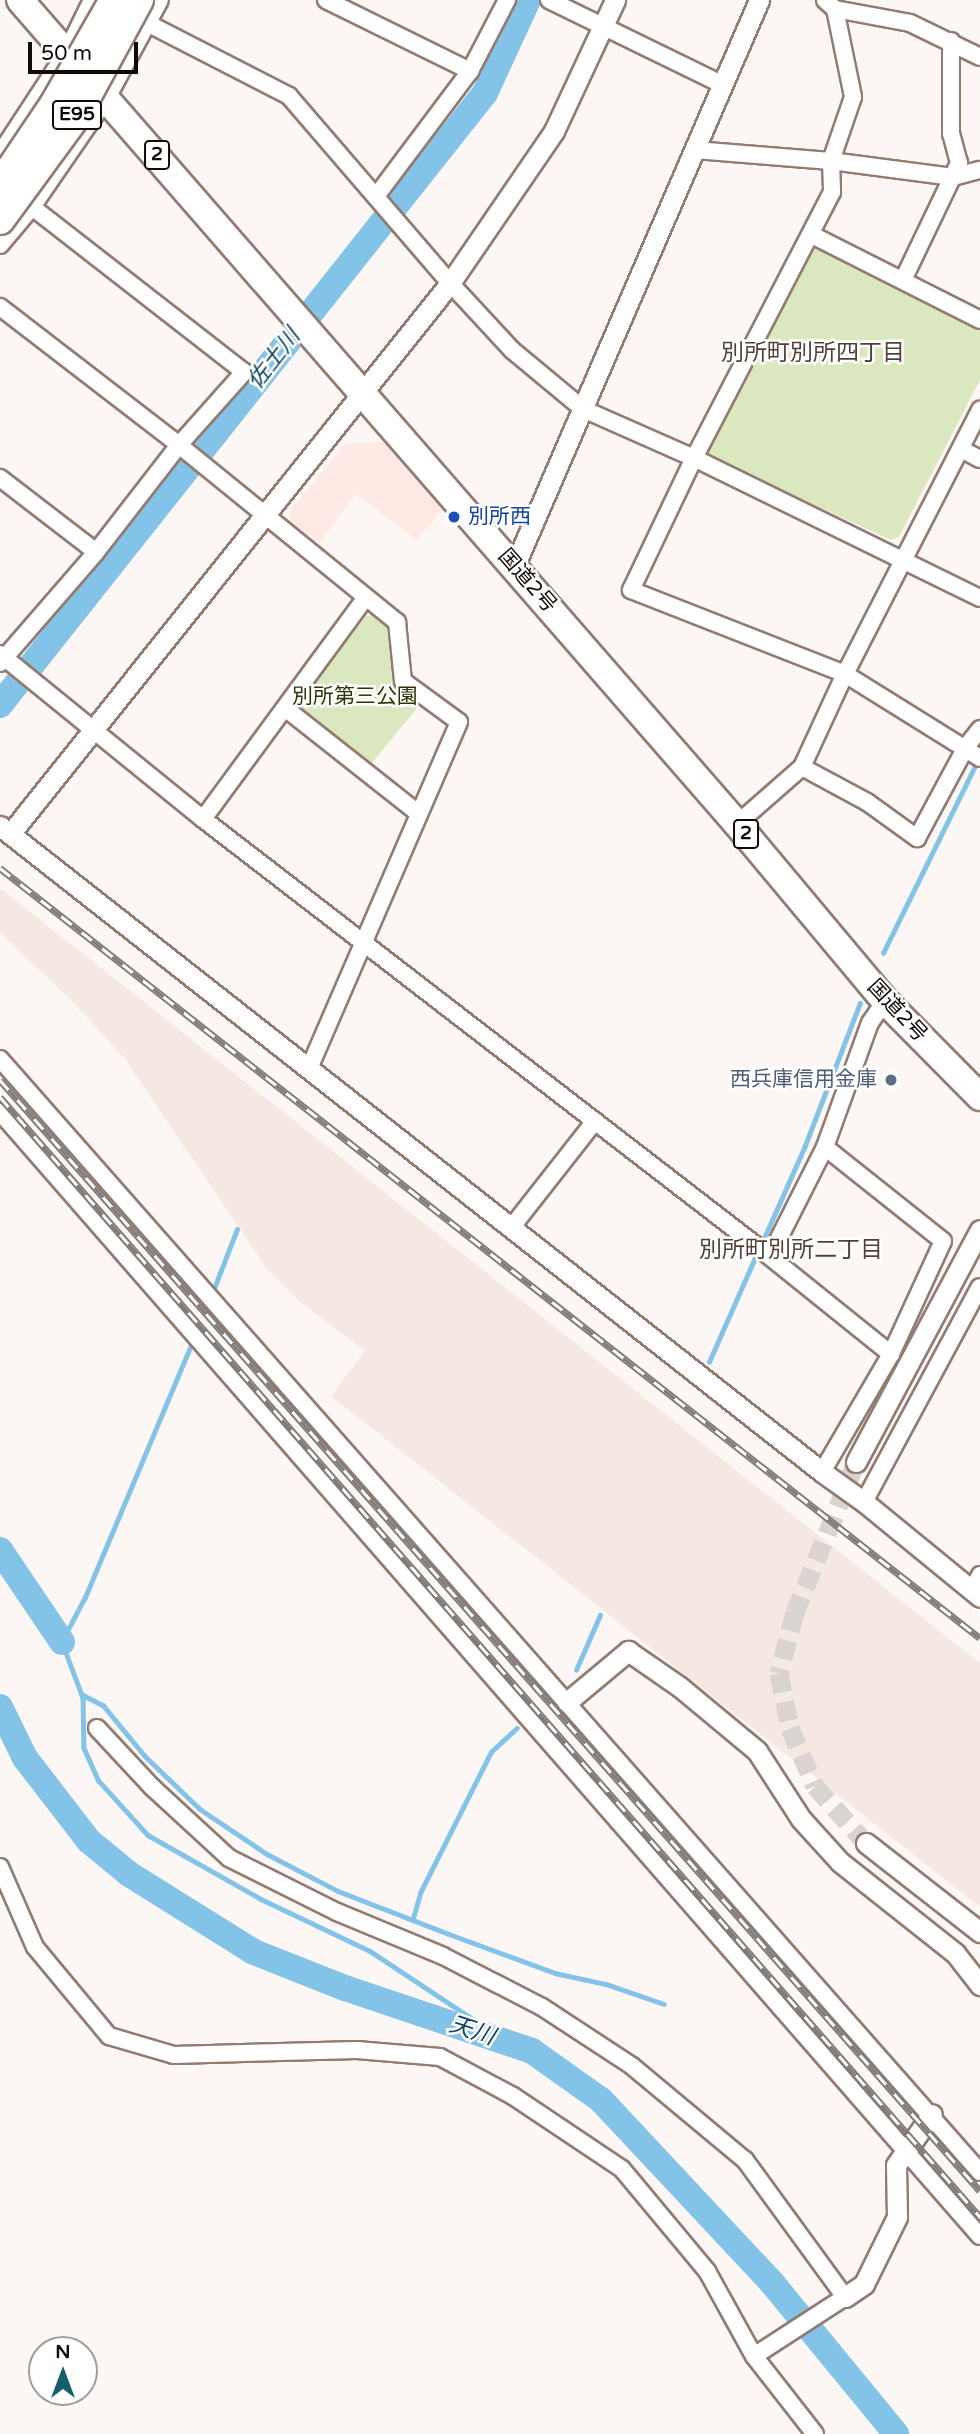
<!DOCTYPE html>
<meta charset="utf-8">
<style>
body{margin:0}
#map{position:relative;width:980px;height:2434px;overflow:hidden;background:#fcf7f5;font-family:"Varela Round","Noto Sans JP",sans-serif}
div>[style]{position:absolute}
.commercial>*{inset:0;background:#fee9e5}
.built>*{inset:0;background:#f5e8e3}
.green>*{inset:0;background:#dbe8bf}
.stream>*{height:4.5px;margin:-2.25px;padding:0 2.25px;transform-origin:2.25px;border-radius:2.25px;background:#83c3e8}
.river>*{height:26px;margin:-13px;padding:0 13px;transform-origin:13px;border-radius:13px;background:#83c3e8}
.tertiary-tunnel>*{height:19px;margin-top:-9.5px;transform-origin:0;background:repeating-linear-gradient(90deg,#d9d3d1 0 19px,transparent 0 29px)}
.roads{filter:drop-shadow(2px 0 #927c72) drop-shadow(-2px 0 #927c72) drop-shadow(0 2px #927c72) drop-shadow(0 -2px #927c72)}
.minor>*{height:16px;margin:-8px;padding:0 8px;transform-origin:8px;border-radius:8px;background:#fff}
.tertiary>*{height:19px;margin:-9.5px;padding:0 9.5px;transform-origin:9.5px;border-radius:9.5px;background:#fff}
.trunk>*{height:26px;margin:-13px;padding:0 13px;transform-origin:13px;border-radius:13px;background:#fff}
.rail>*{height:7px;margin-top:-3.5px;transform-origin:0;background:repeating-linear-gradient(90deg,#fff 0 13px,#827c79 0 26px);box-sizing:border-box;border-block:2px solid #827c79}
.bridges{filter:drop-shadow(2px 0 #927c72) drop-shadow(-2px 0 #927c72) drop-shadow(0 2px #927c72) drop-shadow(0 -2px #927c72)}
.motorway-bridge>*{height:28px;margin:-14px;padding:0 14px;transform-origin:14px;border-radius:14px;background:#fff}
.dots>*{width:19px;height:19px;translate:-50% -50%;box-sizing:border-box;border:4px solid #fff;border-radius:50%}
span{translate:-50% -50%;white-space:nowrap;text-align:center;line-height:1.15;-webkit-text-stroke:5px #fff;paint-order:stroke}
.shield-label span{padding:2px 5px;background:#fff;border:2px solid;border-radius:5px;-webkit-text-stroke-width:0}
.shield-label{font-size:19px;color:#120a07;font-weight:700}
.transit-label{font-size:21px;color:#164399}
.left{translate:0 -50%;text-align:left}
.street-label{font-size:21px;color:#120a07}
.park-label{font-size:21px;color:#2c3607}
.service-label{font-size:21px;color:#4e5e75}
.right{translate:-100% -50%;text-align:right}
.neighbourhood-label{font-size:23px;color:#533f37}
.water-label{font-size:23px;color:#12465f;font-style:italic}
.north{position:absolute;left:28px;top:2336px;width:70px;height:70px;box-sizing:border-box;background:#fff;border:2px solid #a09d9c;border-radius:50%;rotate:0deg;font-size:19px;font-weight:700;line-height:28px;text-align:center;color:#120a07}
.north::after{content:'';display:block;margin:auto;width:24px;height:32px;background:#16606e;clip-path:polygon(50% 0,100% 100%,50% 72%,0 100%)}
.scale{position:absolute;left:28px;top:42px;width:110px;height:32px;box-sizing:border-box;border:4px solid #120a07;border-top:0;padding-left:9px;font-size:21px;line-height:24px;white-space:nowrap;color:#120a07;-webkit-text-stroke:5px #fff;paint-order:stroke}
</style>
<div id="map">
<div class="commercial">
<i style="clip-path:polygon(384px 442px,444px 509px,416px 540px,356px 494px,320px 543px,291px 522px,289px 512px,345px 444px)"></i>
</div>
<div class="built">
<i style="clip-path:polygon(0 888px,980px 1663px,980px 1907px,331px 1396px,365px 1351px,300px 1302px,268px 1270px,124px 1058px,72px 1001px,0 933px)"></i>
</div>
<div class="green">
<i style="clip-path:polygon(823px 244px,980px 326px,980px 380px,899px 537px,891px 540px,710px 457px,707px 447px,812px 247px)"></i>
<i style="clip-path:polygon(376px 614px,389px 628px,394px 683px,422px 702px,371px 764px,302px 709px,300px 701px,366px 616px)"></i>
</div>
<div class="stream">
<i style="left:883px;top:953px;width:215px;rotate:-63.8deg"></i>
<i style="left:761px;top:1245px;width:106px;rotate:-66.1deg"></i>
<i style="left:804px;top:1148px;width:155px;rotate:-68.9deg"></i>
<i style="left:213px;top:1291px;width:66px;rotate:-68.8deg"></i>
<i style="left:192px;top:1344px;width:276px;rotate:112.8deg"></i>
<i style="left:85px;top:1598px;width:50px;rotate:117.6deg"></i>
<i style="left:62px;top:1642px;width:60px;rotate:69.4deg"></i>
<i style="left:83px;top:1698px;width:50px;rotate:88.9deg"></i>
<i style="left:84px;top:1748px;width:36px;rotate:66deg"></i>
<i style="left:99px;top:1781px;width:73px;rotate:47.8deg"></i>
<i style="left:148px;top:1835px;width:130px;rotate:29.5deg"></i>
<i style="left:261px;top:1899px;width:121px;rotate:25.5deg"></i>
<i style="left:370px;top:1951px;width:167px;rotate:33.5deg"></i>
<i style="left:709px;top:1362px;width:119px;rotate:-66.2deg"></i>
<i style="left:576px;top:1670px;width:60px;rotate:-66.4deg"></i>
<i style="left:83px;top:1695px;width:22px;rotate:27deg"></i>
<i style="left:103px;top:1705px;width:66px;rotate:50.5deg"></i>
<i style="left:145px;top:1756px;width:76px;rotate:43.9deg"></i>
<i style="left:200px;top:1809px;width:81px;rotate:33.9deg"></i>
<i style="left:267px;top:1854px;width:80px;rotate:27.5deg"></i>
<i style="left:338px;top:1891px;width:110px;rotate:21.2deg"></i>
<i style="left:441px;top:1931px;width:121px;rotate:20.2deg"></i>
<i style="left:555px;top:1973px;width:52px;rotate:12.2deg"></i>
<i style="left:606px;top:1984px;width:61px;rotate:19deg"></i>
<i style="left:413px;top:1918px;width:26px;rotate:-74deg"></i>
<i style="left:420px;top:1893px;width:158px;rotate:-63.3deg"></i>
<i style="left:491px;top:1752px;width:35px;rotate:-43deg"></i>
</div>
<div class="river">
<i style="left:0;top:705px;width:781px;rotate:-51.6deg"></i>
<i style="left:485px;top:93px;width:102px;rotate:-65.2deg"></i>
<i style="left:0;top:1550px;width:111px;rotate:56deg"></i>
<i style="left:0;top:1707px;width:57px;rotate:63.9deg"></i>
<i style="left:25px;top:1758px;width:105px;rotate:52.4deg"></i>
<i style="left:89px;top:1841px;width:52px;rotate:39.5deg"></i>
<i style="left:129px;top:1874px;width:147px;rotate:32deg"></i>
<i style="left:254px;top:1952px;width:98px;rotate:21.6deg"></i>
<i style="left:345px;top:1988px;width:197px;rotate:18.6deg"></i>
<i style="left:532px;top:2051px;width:85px;rotate:35.4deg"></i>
<i style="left:601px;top:2100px;width:252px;rotate:46.9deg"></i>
<i style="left:773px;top:2284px;width:194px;rotate:50.6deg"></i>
</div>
<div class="tertiary-tunnel">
<i style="left:856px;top:1462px;width:162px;rotate:112.1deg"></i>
<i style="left:795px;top:1612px;width:63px;rotate:104.7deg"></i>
<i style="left:779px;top:1673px;width:56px;rotate:78.7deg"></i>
<i style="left:790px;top:1728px;width:63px;rotate:66.7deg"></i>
<i style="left:815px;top:1786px;width:76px;rotate:48.2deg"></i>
</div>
<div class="roads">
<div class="minor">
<i style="left:326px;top:0;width:161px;rotate:26.2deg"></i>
<i style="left:549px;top:0;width:194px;rotate:26deg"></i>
<i style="left:825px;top:0;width:13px;rotate:42deg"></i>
<i style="left:835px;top:9px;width:76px;rotate:10.6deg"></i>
<i style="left:910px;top:23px;width:78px;rotate:25.9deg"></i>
<i style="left:835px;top:9px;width:90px;rotate:78.4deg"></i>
<i style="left:853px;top:97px;width:68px;rotate:109deg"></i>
<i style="left:831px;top:161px;width:31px;rotate:88deg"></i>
<i style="left:832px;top:192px;width:300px;rotate:117.4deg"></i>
<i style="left:694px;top:458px;width:146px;rotate:115.5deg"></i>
<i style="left:631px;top:590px;width:230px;rotate:21.4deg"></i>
<i style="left:845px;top:674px;width:159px;rotate:31.9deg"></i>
<i style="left:149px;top:24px;width:157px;rotate:27.2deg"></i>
<i style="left:289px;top:96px;width:247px;rotate:49.3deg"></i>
<i style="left:450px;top:283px;width:91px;rotate:47.2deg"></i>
<i style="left:512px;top:350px;width:92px;rotate:39.7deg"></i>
<i style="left:583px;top:409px;width:121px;rotate:23.8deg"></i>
<i style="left:694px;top:458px;width:318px;rotate:26.1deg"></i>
<i style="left:695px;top:150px;width:136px;rotate:4.6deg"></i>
<i style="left:831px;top:161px;width:123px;rotate:7.5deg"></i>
<i style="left:953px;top:177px;width:28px;rotate:-15deg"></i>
<i style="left:0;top:154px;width:121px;rotate:-56.8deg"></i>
<i style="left:66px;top:53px;width:59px;rotate:-63.9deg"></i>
<i style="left:377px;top:195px;width:155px;rotate:-53.1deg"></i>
<i style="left:470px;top:71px;width:80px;rotate:-62.5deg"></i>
<i style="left:812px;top:235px;width:188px;rotate:26.8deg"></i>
<i style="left:0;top:245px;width:50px;rotate:-49.9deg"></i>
<i style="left:32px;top:207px;width:132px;rotate:-55.5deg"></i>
<i style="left:107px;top:98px;width:111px;rotate:-61.6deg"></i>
<i style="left:903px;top:280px;width:130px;rotate:-64.4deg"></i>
<i style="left:959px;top:163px;width:30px;rotate:-105deg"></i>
<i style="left:951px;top:134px;width:93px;rotate:-90deg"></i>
<i style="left:0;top:307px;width:226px;rotate:37.6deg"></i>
<i style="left:179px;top:445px;width:281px;rotate:39.1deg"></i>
<i style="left:397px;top:622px;width:59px;rotate:84.2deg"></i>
<i style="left:403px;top:681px;width:69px;rotate:36.2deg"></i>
<i style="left:459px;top:722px;width:378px;rotate:113.4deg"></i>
<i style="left:961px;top:449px;width:21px;rotate:28deg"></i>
<i style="left:0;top:478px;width:121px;rotate:37.6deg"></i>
<i style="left:0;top:654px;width:262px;rotate:39.1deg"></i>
<i style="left:203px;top:819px;width:696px;rotate:37.64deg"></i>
<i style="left:754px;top:1244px;width:176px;rotate:38.8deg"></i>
<i style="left:0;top:663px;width:147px;rotate:-49.1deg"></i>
<i style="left:96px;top:552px;width:135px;rotate:-52.2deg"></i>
<i style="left:179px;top:445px;width:98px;rotate:-48.3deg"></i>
<i style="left:244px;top:372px;width:269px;rotate:-142.1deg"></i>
<i style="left:285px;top:708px;width:169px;rotate:38.3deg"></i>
<i style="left:802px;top:767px;width:74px;rotate:28.3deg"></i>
<i style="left:867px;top:802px;width:62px;rotate:35.8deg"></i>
<i style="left:917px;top:838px;width:103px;rotate:-61.7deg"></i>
<i style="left:966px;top:747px;width:23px;rotate:-52deg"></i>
<i style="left:203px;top:819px;width:275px;rotate:-53.7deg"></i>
<i style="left:737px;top:824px;width:86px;rotate:-41.2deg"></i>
<i style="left:802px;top:767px;width:102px;rotate:-65.2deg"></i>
<i style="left:845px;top:674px;width:297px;rotate:-62.9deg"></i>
<i style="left:0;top:1059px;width:1483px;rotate:48.64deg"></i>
<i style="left:0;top:1112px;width:1491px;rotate:48.92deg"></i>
<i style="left:511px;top:1228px;width:136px;rotate:-51.9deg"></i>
<i style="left:770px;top:1256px;width:122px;rotate:-63.2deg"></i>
<i style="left:825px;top:1147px;width:132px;rotate:-70.1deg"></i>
<i style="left:870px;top:1023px;width:27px;rotate:-56deg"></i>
<i style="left:822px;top:1472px;width:137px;rotate:-59.7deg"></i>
<i style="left:891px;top:1354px;width:124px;rotate:-65.3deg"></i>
<i style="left:943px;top:1241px;width:151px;rotate:-141.5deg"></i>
<i style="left:864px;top:1502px;width:244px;rotate:-61.7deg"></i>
<i style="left:972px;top:1591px;width:18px;rotate:-63deg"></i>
<i style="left:97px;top:1728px;width:81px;rotate:47deg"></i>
<i style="left:152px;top:1787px;width:105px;rotate:42.7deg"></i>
<i style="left:229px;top:1858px;width:121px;rotate:26.6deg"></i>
<i style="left:337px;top:1912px;width:115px;rotate:22.5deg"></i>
<i style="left:443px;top:1956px;width:111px;rotate:27.3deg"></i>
<i style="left:542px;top:2007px;width:108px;rotate:33.2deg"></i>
<i style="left:632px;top:2066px;width:147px;rotate:39.8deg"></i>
<i style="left:745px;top:2160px;width:170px;rotate:53.9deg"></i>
<i style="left:845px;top:2297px;width:108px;rotate:147deg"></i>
<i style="left:0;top:1867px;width:87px;rotate:66.4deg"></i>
<i style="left:35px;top:1947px;width:116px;rotate:50.3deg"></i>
<i style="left:109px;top:2036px;width:68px;rotate:16.3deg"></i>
<i style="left:174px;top:2055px;width:183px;rotate:-1.6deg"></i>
<i style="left:357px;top:2050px;width:83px;rotate:4.8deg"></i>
<i style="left:440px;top:2057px;width:83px;rotate:28.1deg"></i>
<i style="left:513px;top:2096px;width:131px;rotate:33.8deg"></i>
<i style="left:622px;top:2169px;width:133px;rotate:50.2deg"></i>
<i style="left:707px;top:2271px;width:97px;rotate:61.1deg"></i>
<i style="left:754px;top:2356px;width:99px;rotate:52deg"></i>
</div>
<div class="tertiary">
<i style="left:514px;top:567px;width:618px;rotate:-66.63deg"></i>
<i style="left:0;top:826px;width:1045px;rotate:38.16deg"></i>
<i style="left:822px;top:1472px;width:52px;rotate:35.5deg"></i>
<i style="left:864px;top:1502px;width:150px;rotate:39.3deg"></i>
<i style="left:10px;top:834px;width:705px;rotate:-51.39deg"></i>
<i style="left:450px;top:283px;width:184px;rotate:-55.6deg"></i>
<i style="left:554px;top:131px;width:145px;rotate:-65deg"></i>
<i style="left:856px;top:1462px;width:263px;rotate:-61.9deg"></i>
<i style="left:567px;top:1702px;width:80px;rotate:-39.9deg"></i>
<i style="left:628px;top:1651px;width:63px;rotate:34.7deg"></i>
<i style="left:680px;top:1687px;width:100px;rotate:39.7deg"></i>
<i style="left:757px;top:1751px;width:81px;rotate:57.1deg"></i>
<i style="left:801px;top:1819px;width:58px;rotate:47.8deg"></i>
<i style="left:840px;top:1862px;width:147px;rotate:38.4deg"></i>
<i style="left:955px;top:1953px;width:41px;rotate:52deg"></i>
<i style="left:866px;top:1843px;width:145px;rotate:38deg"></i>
<i style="left:845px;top:2297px;width:23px;rotate:-34deg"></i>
<i style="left:864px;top:2284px;width:75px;rotate:-63.8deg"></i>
<i style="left:897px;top:2217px;width:52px;rotate:-91.1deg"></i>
<i style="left:896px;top:2165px;width:62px;rotate:-54.8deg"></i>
</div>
<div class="trunk">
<i style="left:20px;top:0;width:1092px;rotate:48.97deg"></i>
<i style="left:737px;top:824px;width:231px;rotate:50.1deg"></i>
<i style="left:885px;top:1001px;width:135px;rotate:45.3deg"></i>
</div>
</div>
<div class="rail">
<i style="left:0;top:868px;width:1246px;rotate:38.16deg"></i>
<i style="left:0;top:1080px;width:1481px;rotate:48.58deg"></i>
<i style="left:0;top:1097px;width:1488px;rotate:48.81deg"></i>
</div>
<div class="bridges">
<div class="motorway-bridge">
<i style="left:0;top:185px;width:99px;rotate:-56.1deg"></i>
<i style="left:55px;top:103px;width:119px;rotate:-60.2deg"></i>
<i style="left:0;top:220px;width:129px;rotate:-53.8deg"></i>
<i style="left:76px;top:116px;width:132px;rotate:-61.5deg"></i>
</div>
</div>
<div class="dots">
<i style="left:454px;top:517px;background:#1a4fb4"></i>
<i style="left:891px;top:1080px;background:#5c6f8a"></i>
</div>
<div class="shield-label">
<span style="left:77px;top:115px">E95</span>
<span style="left:157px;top:155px">2</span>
<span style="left:746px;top:834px">2</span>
</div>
<div class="transit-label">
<span class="left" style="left:468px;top:517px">別所西</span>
</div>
<div class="street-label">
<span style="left:527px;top:581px;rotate:49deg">国道2号</span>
<span style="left:897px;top:1011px;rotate:47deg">国道2号</span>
</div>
<div class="park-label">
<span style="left:355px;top:697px">別所第三公園</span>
</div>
<div class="service-label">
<span class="right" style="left:877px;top:1080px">西兵庫信用金庫</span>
</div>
<div class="neighbourhood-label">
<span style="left:813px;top:353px">別所町別所四丁目</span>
<span style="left:791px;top:1250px">別所町別所二丁目</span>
</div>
<div class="water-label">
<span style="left:274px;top:359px;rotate:-52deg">佐土川</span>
<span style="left:472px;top:2031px;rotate:18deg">天川</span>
</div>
<div class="north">N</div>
<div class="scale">50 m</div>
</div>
